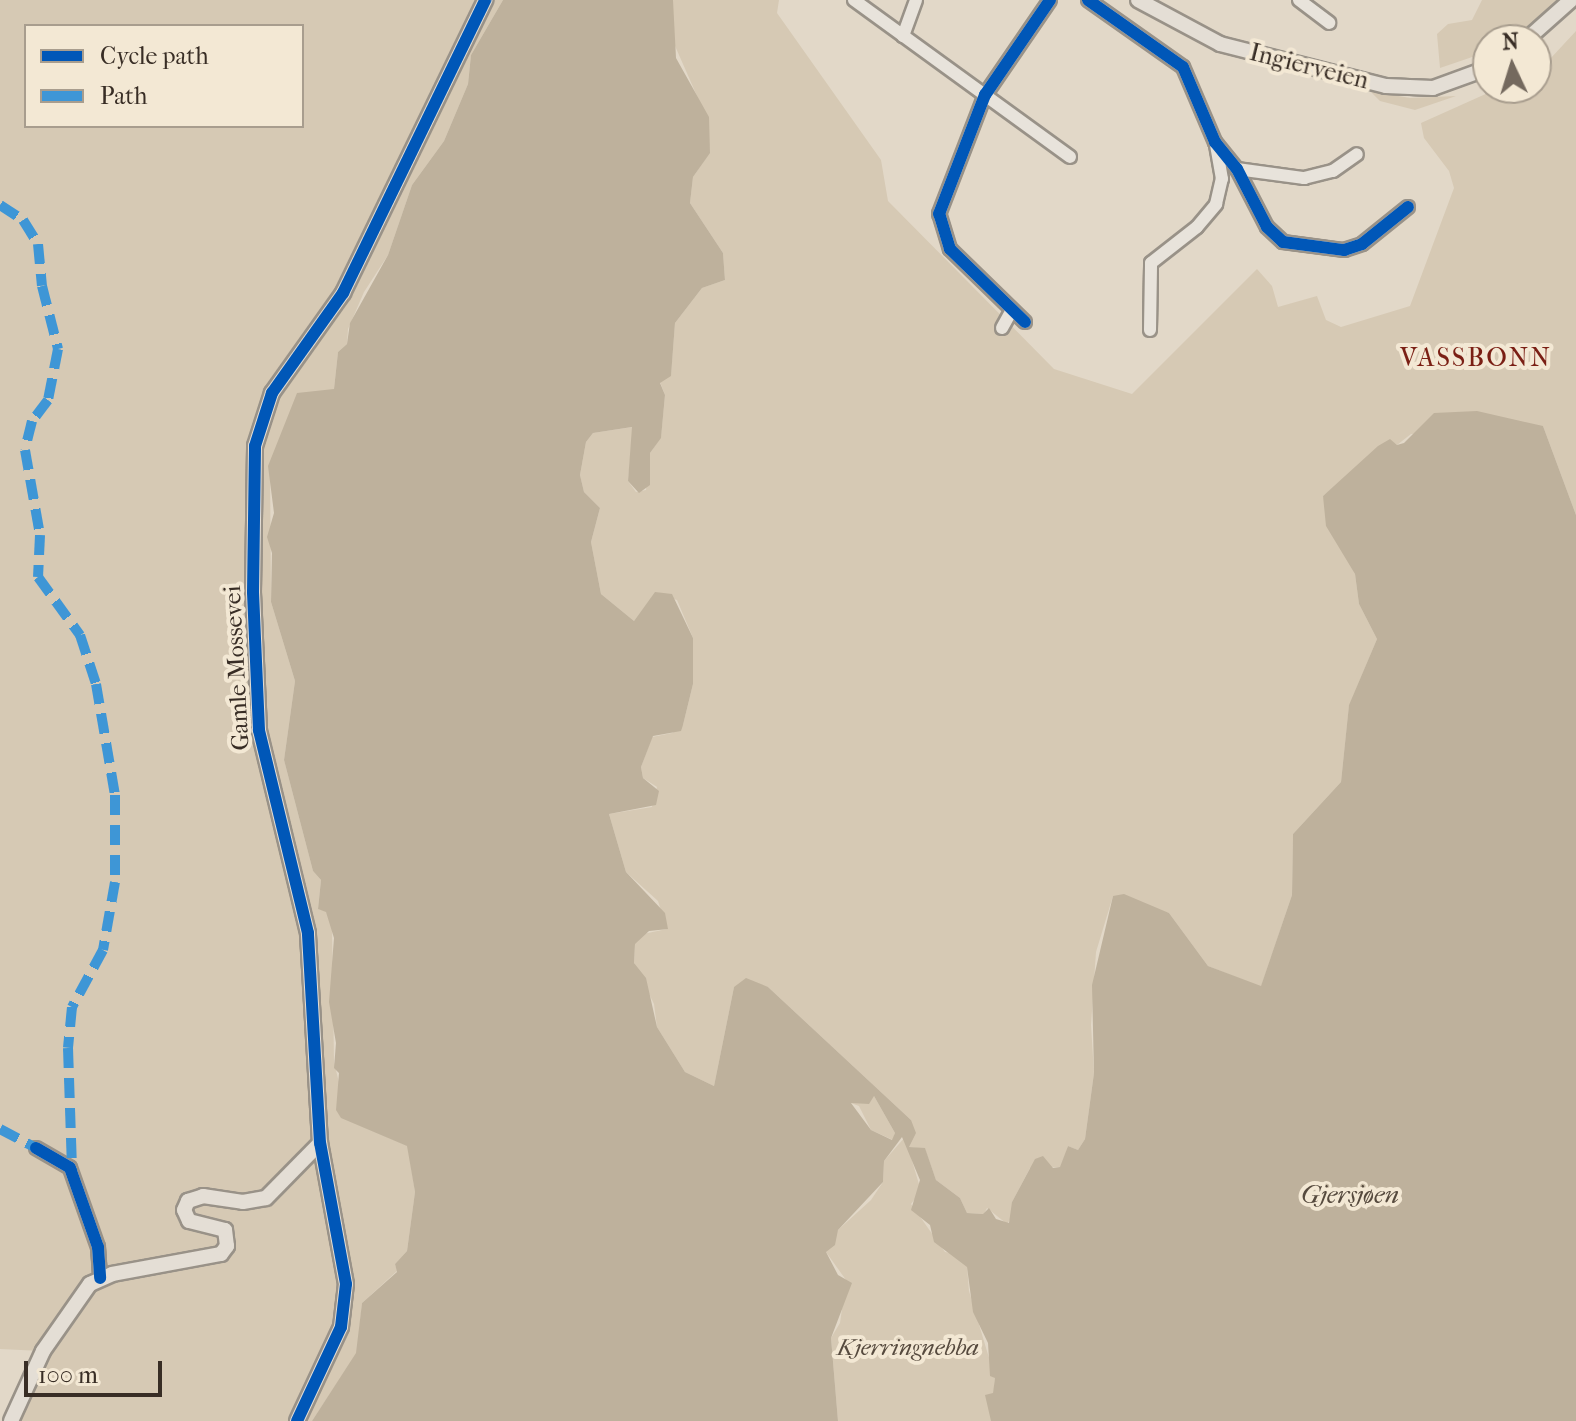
<!DOCTYPE html>
<meta charset="utf-8">
<style>
body{margin:0}
#map{position:relative;width:1576px;height:1421px;overflow:hidden;background:#e2d8c8;font-family:"IM FELL French Canon",serif}
div>[style]{position:absolute}
.green>*{inset:0;background:#d6c9b4}
.water>*{inset:0;background:#beb19c}
.roads{filter:drop-shadow(2px 0 #999288) drop-shadow(-2px 0 #999288) drop-shadow(0 2px #999288) drop-shadow(0 -2px #999288)}
.minor>*{height:12px;margin:-6px;padding:0 6px;transform-origin:6px;border-radius:6px;background:#e8e3db}
.major>*{height:14px;margin:-7px;padding:0 7px;transform-origin:7px;border-radius:7px;background:#e4ded5}
.quiet>*{height:10px;margin-top:-5px;transform-origin:0;background:repeating-linear-gradient(90deg,#3e96d6 0 20px,transparent 0 30px)}
.cycleway>*{height:12px;margin:-6px;padding:0 6px;transform-origin:6px;border-radius:6px;background:#0057b8}
span{translate:-50% -50%;white-space:nowrap;text-align:center;line-height:1.15;-webkit-text-stroke:8px #f3e8d4;paint-order:stroke}
.street-label{font-size:24px;color:#382d25}
.park-label{font-size:24px;color:#564a3e;font-style:italic}
.neighbourhood-label{font-size:26px;color:#7a1f14;letter-spacing:2px}
.water-label{font-size:26px;color:#564a3e;font-style:italic}
.legend{position:absolute;left:24px;top:24px;width:280px;height:104px;box-sizing:border-box;background:#f3e8d4;border:2px solid #a89d8e;margin:0;padding:10px 14px;list-style:none;font-size:24px;color:#382d25}
.legend li{display:flex;align-items:center;gap:16px;height:40px}
.legend b{width:40px;border:2px solid #a89d8e}
.north{position:absolute;left:1472px;top:24px;width:80px;height:80px;box-sizing:border-box;background:#f3e8d4;border:2px solid #a89d8e;border-radius:50%;rotate:356deg;font-size:22px;font-weight:700;line-height:32px;text-align:center;color:#382d25}
.north::after{content:'';display:block;margin:auto;width:28px;height:36px;background:#74695e;clip-path:polygon(50% 0,100% 100%,50% 72%,0 100%)}
.scale{position:absolute;left:24px;top:1361px;width:138px;height:36px;box-sizing:border-box;border:4px solid #382d25;border-top:0;padding-left:10px;font-size:24px;line-height:28px;white-space:nowrap;color:#382d25;-webkit-text-stroke:6px #f3e8d4;paint-order:stroke}
</style>
<div id="map">
<div class="green">
<i style="clip-path:polygon(evenodd,0 0,503px 0,471px 55px,468px 84px,444px 141px,412px 185px,388px 255px,364px 292px,348px 329px,347px 344px,338px 352px,334px 389px,270px 464px,271px 602px,295px 681px,284px 760px,313px 871px,321px 880px,318px 909px,326px 911px,332px 926px,334px 1062px,348px 1120px,408px 1146px,415px 1192px,407px 1251px,395px 1264px,397px 1271px,362px 1303px,357px 1353px,312px 1421px,12px 1421px,42px 1351px,0 1349px,0 0,26px 26px,302px 26px,302px 126px,26px 126px,26px 26px)"></i>
<i style="clip-path:polygon(673px 0,779px 0,777px 13px,881px 160px,888px 201px,1054px 369px,1132px 394px,1257px 269px,1272px 286px,1278px 307px,1317px 296px,1326px 320px,1341px 327px,1410px 306px,1454px 188px,1449px 171px,1424px 138px,1421px 123px,1499px 88px,1536px 88px,1536px 60px,1550px 59px,1576px 31px,1576px 515px,1543px 426px,1411px 434px,1397px 445px,1390px 440px,1323px 496px,1355px 574px,1359px 604px,1377px 639px,1349px 706px,1341px 782px,1293px 834px,1292px 895px,1261px 987px,1208px 966px,1169px 913px,1113px 896px,1096px 952px,1091px 1025px,1094px 1073px,1085px 1139px,1078px 1150px,1068px 1146px,1061px 1167px,1030px 1168px,1012px 1202px,1014px 1214px,1007px 1224px,987px 1208px,984px 1214px,967px 1213px,960px 1198px,936px 1180px,925px 1149px,909px 1147px,911px 1120px,768px 987px,734px 987px,714px 1086px,685px 1072px,657px 1027px,654px 1004px,634px 963px,635px 943px,643px 934px,667px 929px,658px 901px,626px 872px,609px 814px,652px 807px,657px 787px,643px 778px,641px 767px,652px 737px,672px 733px,683px 725px,693px 684px,693px 638px,677px 600px,655px 593px,634px 621px,601px 594px,591px 542px,600px 508px,584px 492px,580px 475px,586px 442px,593px 433px,633px 427px,628px 481px,636px 492px,646px 490px,650px 453px,661px 437px,665px 395px,660px 382px,671px 375px,675px 323px,702px 288px,725px 280px,723px 253px,690px 203px,693px 177px,710px 152px,704px 112px,672px 39px)"></i>
<i style="clip-path:polygon(1482px 0,1559px 0,1513px 40px,1488px 40px,1488px 50px,1481px 54px,1440px 68px,1437px 34px,1448px 24px,1472px 20px)"></i>
<i style="clip-path:polygon(1370px 91px,1410px 98px,1456px 96px,1415px 110px,1380px 101px)"></i>
<i style="clip-path:polygon(874px 1096px,895px 1133px,893px 1140px,871px 1130px,859px 1106px,851px 1103px)"></i>
<i style="clip-path:polygon(905px 1137px,921px 1191px,911px 1204px,945px 1252px,956px 1254px,967px 1266px,969px 1291px,995px 1378px,991px 1421px,838px 1421px,831px 1338px,840px 1323px,846px 1280px,826px 1252px,838px 1230px,871px 1200px,883px 1182px,884px 1161px)"></i>
</div>
<div class="water">
<i style="clip-path:polygon(evenodd,503px 0,673px 0,676px 58px,709px 117px,710px 153px,693px 177px,690px 203px,723px 253px,725px 280px,702px 288px,675px 323px,671px 376px,660px 383px,665px 395px,661px 438px,650px 453px,650px 485px,639px 493px,628px 481px,632px 427px,593px 433px,586px 442px,580px 475px,584px 492px,600px 508px,591px 542px,601px 594px,634px 621px,655px 592px,672px 594px,693px 638px,693px 684px,683px 725px,681px 731px,653px 736px,641px 767px,643px 778px,659px 791px,656px 805px,609px 814px,626px 872px,665px 913px,668px 929px,649px 931px,635px 944px,634px 963px,646px 978px,657px 1027px,685px 1072px,714px 1086px,734px 987px,746px 978px,768px 987px,911px 1120px,916px 1133px,909px 1147px,925px 1148px,936px 1180px,960px 1198px,967px 1213px,983px 1214px,989px 1208px,996px 1219px,1009px 1223px,1012px 1202px,1035px 1159px,1043px 1156px,1053px 1168px,1060px 1167px,1068px 1146px,1078px 1150px,1085px 1139px,1094px 1073px,1092px 985px,1113px 896px,1124px 894px,1169px 913px,1208px 966px,1261px 986px,1292px 895px,1293px 834px,1341px 782px,1349px 705px,1377px 639px,1359px 604px,1355px 574px,1326px 526px,1323px 496px,1378px 446px,1390px 439px,1397px 445px,1404px 443px,1434px 413px,1477px 411px,1543px 426px,1576px 515px,1576px 1421px,991px 1421px,985px 1395px,993px 1393px,995px 1378px,990px 1376px,988px 1343px,973px 1312px,967px 1267px,934px 1242px,930px 1225px,911px 1210px,920px 1180px,902px 1137px,884px 1161px,883px 1182px,838px 1230px,835px 1245px,826px 1252px,838px 1275px,852px 1283px,831px 1338px,838px 1421px,312px 1421px,356px 1353px,362px 1303px,397px 1272px,395px 1264px,407px 1251px,415px 1192px,407px 1146px,341px 1118px,336px 1110px,339px 1073px,334px 1068px,336px 1043px,329px 1002px,334px 938px,326px 912px,318px 909px,321px 880px,313px 871px,284px 760px,295px 681px,271px 602px,272px 553px,267px 537px,274px 513px,268px 466px,297px 393px,334px 389px,338px 352px,347px 344px,350px 323px,388px 255px,412px 185px,444px 141px,468px 84px,471px 55px,503px 0,874px 1096px,895px 1133px,892px 1140px,871px 1130px,851px 1103px,869px 1104px,874px 1096px)"></i>
</div>
<div class="roads">
<div class="minor">
<i style="left:854px;top:0;width:267px;rotate:36deg"></i>
<i style="left:1088px;top:0;width:116px;rotate:35.2deg"></i>
<i style="left:1183px;top:67px;width:82px;rotate:66.9deg"></i>
<i style="left:1215px;top:142px;width:35px;rotate:51deg"></i>
<i style="left:1237px;top:169px;width:65px;rotate:62.7deg"></i>
<i style="left:1267px;top:227px;width:22px;rotate:43deg"></i>
<i style="left:1283px;top:242px;width:62px;rotate:7.5deg"></i>
<i style="left:1344px;top:250px;width:19px;rotate:-18deg"></i>
<i style="left:1362px;top:244px;width:59px;rotate:-38.8deg"></i>
<i style="left:1299px;top:0;width:38px;rotate:37deg"></i>
<i style="left:903px;top:36px;width:38px;rotate:-70deg"></i>
<i style="left:1237px;top:169px;width:68px;rotate:7.7deg"></i>
<i style="left:1304px;top:178px;width:30px;rotate:-14deg"></i>
<i style="left:1333px;top:171px;width:29px;rotate:-35deg"></i>
<i style="left:1025px;top:322px;width:105px;rotate:-135.8deg"></i>
<i style="left:950px;top:249px;width:37px;rotate:-107deg"></i>
<i style="left:939px;top:214px;width:128px;rotate:-68.9deg"></i>
<i style="left:985px;top:95px;width:115px;rotate:-55.6deg"></i>
<i style="left:1002px;top:328px;width:18px;rotate:-61deg"></i>
<i style="left:1150px;top:330px;width:67px;rotate:-89.1deg"></i>
<i style="left:1151px;top:263px;width:58px;rotate:-38deg"></i>
<i style="left:1197px;top:227px;width:30px;rotate:-50deg"></i>
<i style="left:1216px;top:204px;width:26px;rotate:-77deg"></i>
<i style="left:1222px;top:179px;width:34px;rotate:-100deg"></i>
<i style="left:36px;top:1148px;width:39px;rotate:30deg"></i>
<i style="left:70px;top:1168px;width:84px;rotate:70.5deg"></i>
<i style="left:98px;top:1247px;width:31px;rotate:86deg"></i>
</div>
<div class="major">
<i style="left:1138px;top:0;width:93px;rotate:28.2deg"></i>
<i style="left:1220px;top:44px;width:171px;rotate:14.2deg"></i>
<i style="left:1386px;top:86px;width:47px;rotate:2.4deg"></i>
<i style="left:1433px;top:88px;width:59px;rotate:-20deg"></i>
<i style="left:1526px;top:40px;width:60px;rotate:-41.6deg"></i>
<i style="left:11px;top:1421px;width:77px;rotate:-65.4deg"></i>
<i style="left:43px;top:1351px;width:82px;rotate:-55deg"></i>
<i style="left:90px;top:1284px;width:24px;rotate:-24deg"></i>
<i style="left:112px;top:1274px;width:111px;rotate:-10.4deg"></i>
<i style="left:221px;top:1254px;width:10px;rotate:-53deg"></i>
<i style="left:227px;top:1246px;width:16px;rotate:-97deg"></i>
<i style="left:225px;top:1230px;width:37px;rotate:-166deg"></i>
<i style="left:189px;top:1221px;width:12px;rotate:-114deg"></i>
<i style="left:184px;top:1210px;width:10px;rotate:-66deg"></i>
<i style="left:188px;top:1201px;width:16px;rotate:-18deg"></i>
<i style="left:203px;top:1196px;width:40px;rotate:8.5deg"></i>
<i style="left:243px;top:1202px;width:23px;rotate:-10deg"></i>
<i style="left:266px;top:1198px;width:77px;rotate:-45.5deg"></i>
<i style="left:297px;top:1421px;width:104px;rotate:-64.9deg"></i>
<i style="left:341px;top:1327px;width:43px;rotate:-83.4deg"></i>
<i style="left:346px;top:1284px;width:143px;rotate:-100.4deg"></i>
<i style="left:320px;top:1143px;width:210px;rotate:-93.3deg"></i>
<i style="left:308px;top:933px;width:209px;rotate:-103.6deg"></i>
<i style="left:259px;top:730px;width:138px;rotate:-92.5deg"></i>
<i style="left:253px;top:592px;width:146px;rotate:-89.2deg"></i>
<i style="left:255px;top:446px;width:56px;rotate:-72.2deg"></i>
<i style="left:272px;top:393px;width:123px;rotate:-54.6deg"></i>
<i style="left:343px;top:293px;width:326px;rotate:-64.1deg"></i>
</div>
</div>
<div class="quiet">
<i style="left:0;top:205px;width:27px;rotate:33deg"></i>
<i style="left:23px;top:220px;width:28px;rotate:58deg"></i>
<i style="left:38px;top:244px;width:42px;rotate:84.6deg"></i>
<i style="left:42px;top:286px;width:65px;rotate:75.7deg"></i>
<i style="left:58px;top:349px;width:52px;rotate:101.1deg"></i>
<i style="left:48px;top:400px;width:26px;rotate:127deg"></i>
<i style="left:32px;top:421px;width:30px;rotate:104deg"></i>
<i style="left:25px;top:450px;width:86px;rotate:80deg"></i>
<i style="left:40px;top:535px;width:42px;rotate:92.7deg"></i>
<i style="left:38px;top:577px;width:72px;rotate:54.1deg"></i>
<i style="left:80px;top:635px;width:52px;rotate:71.9deg"></i>
<i style="left:96px;top:684px;width:113px;rotate:80.3deg"></i>
<i style="left:115px;top:795px;width:87px;rotate:90deg"></i>
<i style="left:115px;top:882px;width:69px;rotate:100deg"></i>
<i style="left:103px;top:950px;width:65px;rotate:118.5deg"></i>
<i style="left:72px;top:1007px;width:41px;rotate:95.6deg"></i>
<i style="left:68px;top:1048px;width:123px;rotate:88.1deg"></i>
<i style="left:0;top:1129px;width:41px;rotate:27.8deg"></i>
</div>
<div class="cycleway">
<i style="left:1088px;top:0;width:116px;rotate:35.2deg"></i>
<i style="left:1183px;top:67px;width:82px;rotate:66.9deg"></i>
<i style="left:1215px;top:142px;width:35px;rotate:51deg"></i>
<i style="left:1237px;top:169px;width:65px;rotate:62.7deg"></i>
<i style="left:1267px;top:227px;width:22px;rotate:43deg"></i>
<i style="left:1283px;top:242px;width:62px;rotate:7.5deg"></i>
<i style="left:1344px;top:250px;width:19px;rotate:-18deg"></i>
<i style="left:1362px;top:244px;width:59px;rotate:-38.8deg"></i>
<i style="left:1025px;top:322px;width:105px;rotate:-135.8deg"></i>
<i style="left:950px;top:249px;width:37px;rotate:-107deg"></i>
<i style="left:939px;top:214px;width:128px;rotate:-68.9deg"></i>
<i style="left:985px;top:95px;width:115px;rotate:-55.6deg"></i>
<i style="left:36px;top:1148px;width:39px;rotate:30deg"></i>
<i style="left:70px;top:1168px;width:84px;rotate:70.5deg"></i>
<i style="left:98px;top:1247px;width:31px;rotate:86deg"></i>
<i style="left:297px;top:1421px;width:104px;rotate:-64.9deg"></i>
<i style="left:341px;top:1327px;width:43px;rotate:-83.4deg"></i>
<i style="left:346px;top:1284px;width:143px;rotate:-100.4deg"></i>
<i style="left:320px;top:1143px;width:210px;rotate:-93.3deg"></i>
<i style="left:308px;top:933px;width:209px;rotate:-103.6deg"></i>
<i style="left:259px;top:730px;width:138px;rotate:-92.5deg"></i>
<i style="left:253px;top:592px;width:146px;rotate:-89.2deg"></i>
<i style="left:255px;top:446px;width:56px;rotate:-72.2deg"></i>
<i style="left:272px;top:393px;width:123px;rotate:-54.6deg"></i>
<i style="left:343px;top:293px;width:326px;rotate:-64.1deg"></i>
</div>
<div class="street-label">
<span style="left:1309px;top:67px;rotate:14deg">Ingierveien</span>
<span style="left:237px;top:668px;rotate:-93deg">Gamle Mossevei</span>
</div>
<div class="park-label">
<span style="left:908px;top:1348px">Kjerringnebba</span>
</div>
<div class="neighbourhood-label">
<span style="left:1476px;top:358px">VASSBONN</span>
</div>
<div class="water-label">
<span style="left:1350px;top:1195px">Gjersjøen</span>
</div>
<ul class="legend">
<li><b style="height:10px;background:#0057b8"></b>Cycle path</li>
<li><b style="height:10px;background:#3e96d6"></b>Path</li>
</ul>
<div class="north">N</div>
<div class="scale">100 m</div>
</div>
